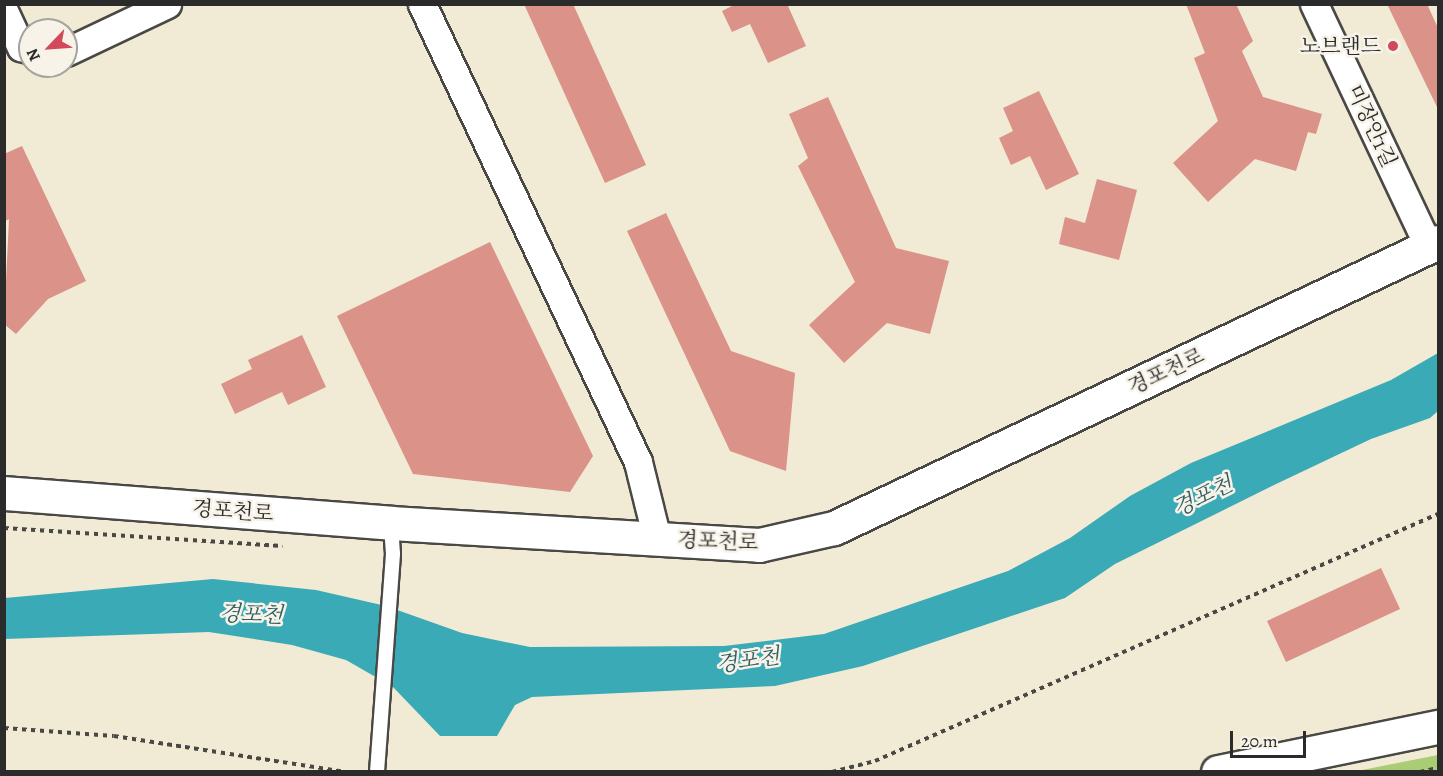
<!DOCTYPE html>
<meta charset="utf-8">
<style>
body{margin:0}
#map{position:relative;width:1443px;height:776px;overflow:hidden;background:#f1ead4;font-family:Alegreya,"Noto Serif KR",serif}
div>[style]{position:absolute}
.green>*{inset:0;background:#aacc75}
.water>*{inset:0;background:#3aaab7}
.building>*{inset:0;background:#da9289}
.path>*{height:4px;margin-top:-2px;transform-origin:0;background:repeating-linear-gradient(90deg,#494844 0 4.5px,transparent 0 9px)}
.roads{filter:drop-shadow(2px 0 #494844) drop-shadow(-2px 0 #494844) drop-shadow(0 2px #494844) drop-shadow(0 -2px #494844)}
.service>*{height:14px;margin:-7px;padding:0 7px;transform-origin:7px;border-radius:7px;background:#fff}
.minor>*{height:27px;margin:-13.5px;padding:0 13.5px;transform-origin:13.5px;border-radius:13.5px;background:#fff}
.tertiary>*{height:33px;margin:-16.5px;padding:0 16.5px;transform-origin:16.5px;border-radius:16.5px;background:#fff}
.dots>*{width:16px;height:16px;translate:-50% -50%;box-sizing:border-box;border:3px solid #f7f3e8;border-radius:50%}
span{translate:-50% -50%;white-space:nowrap;text-align:center;line-height:1.15;-webkit-text-stroke:5px #f7f3e8;paint-order:stroke}
.poi-label{font-size:21px;color:#2b2b2b}
.right{translate:-100% -50%;text-align:right}
.street-label{font-size:21px;color:#2b2b2b}
.water-label{font-size:22px;color:#315e63;font-style:italic}
.frame{position:absolute;inset:0;border:6px solid #2b2b2b;pointer-events:none}
.north{position:absolute;left:18px;top:18px;width:60px;height:60px;box-sizing:border-box;background:#f7f3e8;border:2px solid #a5a39c;border-radius:50%;rotate:245deg;font-size:16px;font-weight:700;line-height:24px;text-align:center;color:#2b2b2b}
.north::after{content:'';display:block;margin:auto;width:21px;height:27px;background:#d1495b;clip-path:polygon(50% 0,100% 100%,50% 72%,0 100%)}
.scale{position:absolute;left:1230px;top:731px;width:76px;height:27px;box-sizing:border-box;border:3px solid #2b2b2b;border-top:0;padding-left:8px;font-size:18px;line-height:21px;white-space:nowrap;color:#2b2b2b;-webkit-text-stroke:4px #f7f3e8;paint-order:stroke}
</style>
<div id="map">
<div class="green">
<i style="clip-path:polygon(1438px 755px,1438px 771px,1357px 771px)"></i>
</div>
<div class="water">
<i style="clip-path:polygon(1438px 353px,1438px 411px,1430px 418px,1371px 439px,1274px 485px,1115px 564px,1065px 598px,863px 666px,775px 686px,532px 697px,515px 705px,497px 736px,440px 736px,393px 687px,346px 660px,292px 645px,209px 632px,5px 639px,5px 598px,213px 579px,316px 590px,386px 606px,462px 633px,530px 647px,724px 646px,824px 634px,1008px 571px,1070px 538px,1130px 496px,1191px 463px,1391px 380px)"></i>
</div>
<div class="building">
<i style="clip-path:polygon(524px 4px,573px 4px,646px 165px,605px 183px)"></i>
<i style="clip-path:polygon(736px 4px,792px 4px,788px 6px,806px 46px,768px 63px,750px 24px,732px 32px,722px 11px)"></i>
<i style="clip-path:polygon(1186px 4px,1236px 4px,1253px 41px,1242px 51px,1263px 97px,1322px 114px,1316px 134px,1308px 132px,1296px 171px,1255px 159px,1208px 202px,1173px 163px,1218px 121px,1194px 58px,1205px 53px)"></i>
<i style="clip-path:polygon(1387px 4px,1427px 4px,1438px 28px,1438px 109px)"></i>
<i style="clip-path:polygon(1039px 91px,1079px 174px,1046px 190px,1030px 156px,1011px 165px,999px 138px,1013px 131px,1003px 108px)"></i>
<i style="clip-path:polygon(828px 97px,896px 248px,949px 261px,930px 334px,887px 323px,844px 363px,809px 325px,855px 282px,798px 166px,808px 158px,789px 114px)"></i>
<i style="clip-path:polygon(22px 146px,86px 281px,48px 299px,16px 334px,4px 324px,9px 219px,4px 222px,4px 154px)"></i>
<i style="clip-path:polygon(1097px 179px,1137px 190px,1119px 260px,1059px 244px,1065px 217px,1085px 223px)"></i>
<i style="clip-path:polygon(666px 213px,731px 351px,795px 373px,786px 471px,730px 451px,627px 231px)"></i>
<i style="clip-path:polygon(490px 242px,593px 456px,570px 492px,413px 474px,337px 316px)"></i>
<i style="clip-path:polygon(302px 335px,326px 387px,288px 405px,282px 392px,235px 414px,221px 384px,252px 369px,248px 360px)"></i>
<i style="clip-path:polygon(1381px 568px,1400px 609px,1286px 662px,1267px 621px)"></i>
</div>
<div class="path">
<i style="left:4px;top:528px;width:279px;rotate:3.7deg"></i>
<i style="left:4px;top:728px;width:110px;rotate:4.2deg"></i>
<i style="left:114px;top:736px;width:236px;rotate:8.8deg"></i>
<i style="left:832px;top:772px;width:44px;rotate:-14.3deg"></i>
<i style="left:875px;top:761px;width:615px;rotate:-23.69deg"></i>
<i style="left:1420px;top:772px;width:18px;rotate:-13deg"></i>
</div>
<div class="roads">
<div class="service">
<i style="left:377px;top:772px;width:219px;rotate:-85.8deg"></i>
<i style="left:393px;top:554px;width:31px;rotate:-94deg"></i>
</div>
<div class="minor">
<i style="left:422px;top:4px;width:506px;rotate:64.75deg"></i>
<i style="left:638px;top:462px;width:79px;rotate:76.1deg"></i>
<i style="left:1314px;top:4px;width:269px;rotate:64.7deg"></i>
<i style="left:4px;top:11px;width:40px;rotate:65deg"></i>
<i style="left:21px;top:47px;width:9px;rotate:18deg"></i>
<i style="left:66px;top:52px;width:112px;rotate:-25.4deg"></i>
</div>
<div class="tertiary">
<i style="left:4px;top:493px;width:388px;rotate:4.4deg"></i>
<i style="left:391px;top:523px;width:369px;rotate:3.4deg"></i>
<i style="left:759px;top:545px;width:77px;rotate:-12.8deg"></i>
<i style="left:834px;top:528px;width:668px;rotate:-25.34deg"></i>
<i style="left:1218px;top:772px;width:225px;rotate:-11.6deg"></i>
</div>
</div>
<div class="dots">
<i style="left:1393px;top:46px;background:#d1495b"></i>
</div>
<div class="poi-label">
<span class="right" style="left:1381px;top:46px">노브랜드</span>
</div>
<div class="street-label">
<span style="left:1372px;top:126px;rotate:65deg">미장안1길</span>
<span style="left:1166px;top:371px;rotate:-25deg">경포천로</span>
<span style="left:233px;top:511px;rotate:4deg">경포천로</span>
<span style="left:718px;top:541px;rotate:2deg">경포천로</span>
</div>
<div class="water-label">
<span style="left:1203px;top:497px;rotate:-26deg">경포천</span>
<span style="left:251px;top:615px;rotate:2deg">경포천</span>
<span style="left:748px;top:661px;rotate:-8deg">경포천</span>
</div>
<div class="frame"></div>
<div class="north">N</div>
<div class="scale">20 m</div>
</div>
